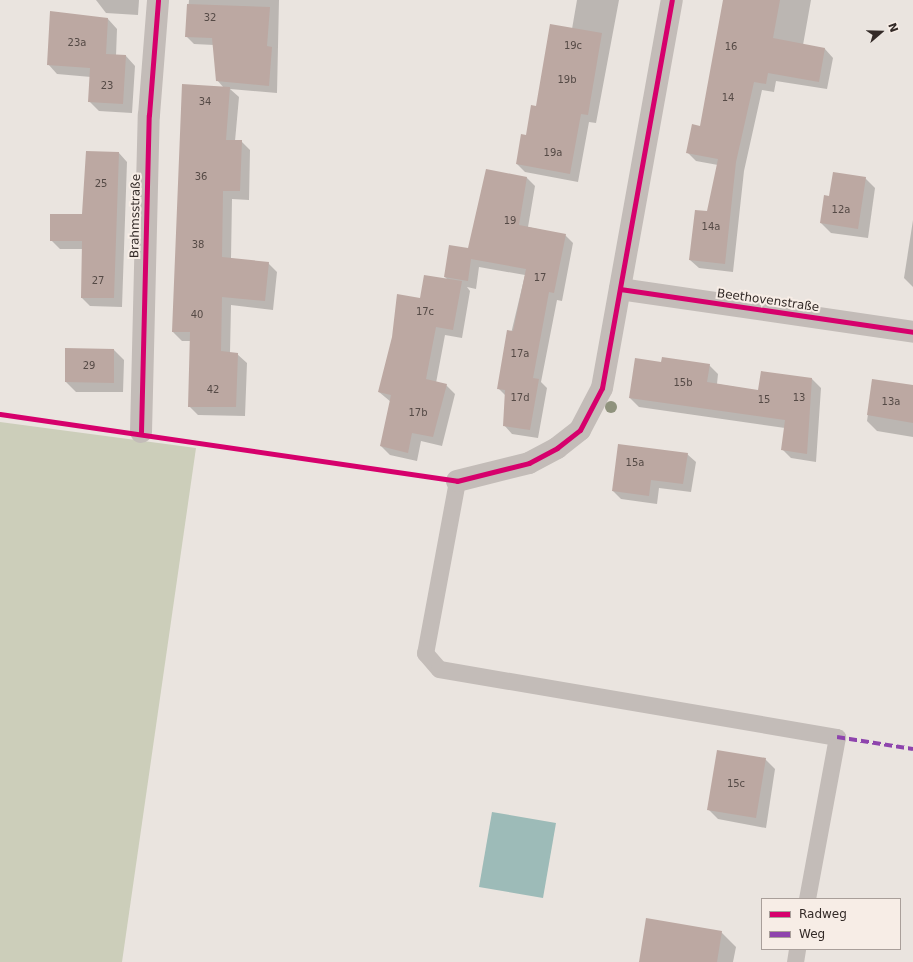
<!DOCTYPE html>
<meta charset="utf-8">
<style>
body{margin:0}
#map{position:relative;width:913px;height:962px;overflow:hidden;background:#eae4df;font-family:"DejaVu Sans",sans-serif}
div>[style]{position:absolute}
.green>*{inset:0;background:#ccceba}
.water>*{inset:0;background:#9dbbb8}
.shadow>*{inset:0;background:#0003}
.building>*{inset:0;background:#bca8a2}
.lane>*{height:17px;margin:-8.5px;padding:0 8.5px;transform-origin:8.5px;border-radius:8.5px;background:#c3bcb8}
.street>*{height:22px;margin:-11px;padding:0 11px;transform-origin:11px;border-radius:11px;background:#c3bcb8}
.quiet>*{height:4px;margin-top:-2px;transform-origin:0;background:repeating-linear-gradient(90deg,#8e44ad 0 8px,transparent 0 12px)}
.cycleway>*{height:5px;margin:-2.5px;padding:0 2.5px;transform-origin:2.5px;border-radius:2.5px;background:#d6006c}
.trees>*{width:12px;height:12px;margin:-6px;border-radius:50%;background:#8f927d}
span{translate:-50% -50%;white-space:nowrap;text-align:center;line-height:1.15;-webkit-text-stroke:4px #f7ede6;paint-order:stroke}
.number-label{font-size:10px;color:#554a46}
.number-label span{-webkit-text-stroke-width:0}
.street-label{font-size:12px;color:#332a27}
.legend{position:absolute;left:761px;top:898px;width:140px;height:52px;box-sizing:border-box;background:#f7ede6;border:1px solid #a99f9a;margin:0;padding:5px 7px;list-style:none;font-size:12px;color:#332a27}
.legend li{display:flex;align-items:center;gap:8px;height:20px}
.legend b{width:20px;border:1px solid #a99f9a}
.north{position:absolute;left:861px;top:12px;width:40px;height:40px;-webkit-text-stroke:3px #f7ede6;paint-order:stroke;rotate:70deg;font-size:11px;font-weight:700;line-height:16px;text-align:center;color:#332a27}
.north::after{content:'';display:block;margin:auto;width:14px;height:18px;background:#332a27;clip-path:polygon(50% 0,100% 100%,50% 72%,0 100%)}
</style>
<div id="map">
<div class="green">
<i style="clip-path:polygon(0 422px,196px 448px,122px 962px,0 962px)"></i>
</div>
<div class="water">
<i style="clip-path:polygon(492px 812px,556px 823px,543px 898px,479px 887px)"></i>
</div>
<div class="shadow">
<i style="clip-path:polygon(96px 0,139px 0,138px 15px,106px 13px)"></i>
<i style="clip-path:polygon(189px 0,279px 0,277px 93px,230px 89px,239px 97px,235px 141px,241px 141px,250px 150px,249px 200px,232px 199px,231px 259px,268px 263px,277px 272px,273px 310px,231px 305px,230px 353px,237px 354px,247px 363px,245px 416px,198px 415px,189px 406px,191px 341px,182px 341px,173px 332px,224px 88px,217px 80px,214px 45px,194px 44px,186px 36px)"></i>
<i style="clip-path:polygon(577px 0,619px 0,596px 123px,589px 122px,578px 182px,525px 172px,517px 164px,537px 107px,572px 29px)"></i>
<i style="clip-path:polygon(724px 0,811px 0,803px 45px,825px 49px,833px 58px,827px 89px,776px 81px,774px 92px,762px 90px,744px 171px,733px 272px,699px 268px,690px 260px,708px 212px,718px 165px,696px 161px,688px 153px,701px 127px)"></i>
<i style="clip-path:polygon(108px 19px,117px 29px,116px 56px,126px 56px,135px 66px,132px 113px,99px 111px,89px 101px,91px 77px,57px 74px,48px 64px)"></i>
<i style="clip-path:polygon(119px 153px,127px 162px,122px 307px,90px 306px,82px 298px,83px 249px,60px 249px,51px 240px,83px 215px)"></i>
<i style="clip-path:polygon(487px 171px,527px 178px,535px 186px,528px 227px,565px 235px,573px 243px,562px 301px,557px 300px,541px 382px,547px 388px,538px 438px,512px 434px,504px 425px,506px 396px,498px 388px,525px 275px,479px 267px,476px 289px,467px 287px,470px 291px,462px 338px,445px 335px,436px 383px,446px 385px,455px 394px,442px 446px,421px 441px,417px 461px,390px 455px,381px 446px,391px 402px,379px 392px,421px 299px,448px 280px,445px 277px,469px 249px)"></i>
<i style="clip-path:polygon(865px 178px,875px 188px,868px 238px,831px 233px,821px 223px,830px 197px)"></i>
<i style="clip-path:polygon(913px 220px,913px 287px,904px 278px)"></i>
<i style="clip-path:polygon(114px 350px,124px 360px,123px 392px,76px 392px,66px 382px)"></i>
<i style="clip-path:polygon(662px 363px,709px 365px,718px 374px,717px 384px,759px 391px,812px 379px,821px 388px,816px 462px,791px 458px,782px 449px,785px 428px,639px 407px,630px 398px)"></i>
<i style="clip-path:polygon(873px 380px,913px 386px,913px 437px,877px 431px,867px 421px)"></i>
<i style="clip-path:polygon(687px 454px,696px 462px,691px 492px,659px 488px,657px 504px,621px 499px,613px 491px)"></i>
<i style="clip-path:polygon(765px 759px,775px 769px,766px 828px,718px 819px,708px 809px)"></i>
<i style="clip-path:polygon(721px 932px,736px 947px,733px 962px,640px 962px)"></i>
</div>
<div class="building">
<i style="clip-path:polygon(723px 0,780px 0,773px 38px,825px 48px,819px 82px,768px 73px,766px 84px,754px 82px,736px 162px,725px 264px,689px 260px,695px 210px,707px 211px,718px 159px,686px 153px,692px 124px,700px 126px)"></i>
<i style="clip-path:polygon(187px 4px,270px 7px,267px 46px,272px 47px,269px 86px,216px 81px,212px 38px,185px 37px)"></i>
<i style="clip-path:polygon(50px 11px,108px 18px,106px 54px,126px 55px,123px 104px,88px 102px,90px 68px,47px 65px)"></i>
<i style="clip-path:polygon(550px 24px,602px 33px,588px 115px,581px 114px,570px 174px,516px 164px,521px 134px,526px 135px,531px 105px,536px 106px)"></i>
<i style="clip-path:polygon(182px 84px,230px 87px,226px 140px,242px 140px,240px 191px,223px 191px,222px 257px,269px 262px,265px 301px,222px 297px,221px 351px,238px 353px,236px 407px,188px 407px,190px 332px,172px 332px)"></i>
<i style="clip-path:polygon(86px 151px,119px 152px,114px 298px,81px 298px,82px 241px,50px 241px,50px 214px,82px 214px)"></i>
<i style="clip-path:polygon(486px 169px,527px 177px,519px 225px,566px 234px,554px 293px,549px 292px,533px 378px,539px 379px,530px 430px,503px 426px,505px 390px,497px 389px,507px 330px,513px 331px,526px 269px,471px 259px,468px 281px,444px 277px,449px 245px,468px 248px)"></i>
<i style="clip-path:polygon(833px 172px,866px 177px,858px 229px,820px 223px,824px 195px,829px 196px)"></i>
<i style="clip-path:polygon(424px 275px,462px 281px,453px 330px,436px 327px,426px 379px,447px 384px,433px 437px,412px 433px,408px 453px,380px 446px,391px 395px,378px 392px,392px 337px,397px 294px,420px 298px)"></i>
<i style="clip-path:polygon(65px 348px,114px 349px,114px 383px,65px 382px)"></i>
<i style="clip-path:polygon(662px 357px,710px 364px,707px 382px,758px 390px,761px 371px,812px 378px,807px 454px,781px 450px,785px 420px,629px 398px,635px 358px,661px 362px)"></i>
<i style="clip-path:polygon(872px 379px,913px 385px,913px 423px,867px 415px)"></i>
<i style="clip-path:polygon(618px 444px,688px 453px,683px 484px,651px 480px,649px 496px,612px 491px)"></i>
<i style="clip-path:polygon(717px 750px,766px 758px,756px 818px,707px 810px)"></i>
<i style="clip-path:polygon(646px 918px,722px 931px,717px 962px,639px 962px)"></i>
</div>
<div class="lane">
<i style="left:457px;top:481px;width:175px;rotate:100.5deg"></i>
<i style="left:425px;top:653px;width:21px;rotate:49deg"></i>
<i style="left:439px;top:669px;width:404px;rotate:9.7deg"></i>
<i style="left:837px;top:737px;width:165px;rotate:100.5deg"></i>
<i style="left:795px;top:962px;width:13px;rotate:-81deg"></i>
</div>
<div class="street">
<i style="left:620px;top:289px;width:296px;rotate:8.3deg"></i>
<i style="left:141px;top:432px;width:317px;rotate:-88.6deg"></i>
<i style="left:149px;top:115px;width:115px;rotate:-85.5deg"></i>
<i style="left:457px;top:481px;width:74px;rotate:-14deg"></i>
<i style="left:529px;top:463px;width:32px;rotate:-28deg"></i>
<i style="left:557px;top:448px;width:29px;rotate:-38deg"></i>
<i style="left:580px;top:430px;width:47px;rotate:-62.4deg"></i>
<i style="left:602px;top:388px;width:394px;rotate:-79.8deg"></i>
</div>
<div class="quiet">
<i style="left:837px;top:737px;width:77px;rotate:9deg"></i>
</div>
<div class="cycleway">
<i style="left:620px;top:289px;width:296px;rotate:8.3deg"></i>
<i style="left:0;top:414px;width:462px;rotate:8.3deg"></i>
<i style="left:457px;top:481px;width:74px;rotate:-14deg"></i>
<i style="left:529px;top:463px;width:32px;rotate:-28deg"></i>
<i style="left:557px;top:448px;width:29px;rotate:-38deg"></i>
<i style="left:580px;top:430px;width:47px;rotate:-62.4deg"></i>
<i style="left:602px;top:388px;width:394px;rotate:-79.8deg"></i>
<i style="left:141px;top:432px;width:317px;rotate:-88.6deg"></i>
<i style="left:149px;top:115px;width:115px;rotate:-85.5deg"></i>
</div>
<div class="trees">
<i style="left:611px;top:407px"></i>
</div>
<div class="number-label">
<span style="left:210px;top:18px">32</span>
<span style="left:77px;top:43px">23a</span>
<span style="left:573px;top:46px">19c</span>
<span style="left:731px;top:47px">16</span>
<span style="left:567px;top:80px">19b</span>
<span style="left:107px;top:86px">23</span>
<span style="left:728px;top:98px">14</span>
<span style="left:205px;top:102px">34</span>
<span style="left:553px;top:153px">19a</span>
<span style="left:201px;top:177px">36</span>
<span style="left:101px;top:184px">25</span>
<span style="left:841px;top:210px">12a</span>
<span style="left:510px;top:221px">19</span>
<span style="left:711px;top:227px">14a</span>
<span style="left:198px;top:245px">38</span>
<span style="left:540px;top:278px">17</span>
<span style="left:98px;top:281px">27</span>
<span style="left:425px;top:312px">17c</span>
<span style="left:197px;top:315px">40</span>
<span style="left:520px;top:354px">17a</span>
<span style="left:89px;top:366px">29</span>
<span style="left:683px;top:383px">15b</span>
<span style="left:213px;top:390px">42</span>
<span style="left:520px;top:398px">17d</span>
<span style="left:799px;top:398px">13</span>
<span style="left:764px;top:400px">15</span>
<span style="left:891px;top:402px">13a</span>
<span style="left:418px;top:413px">17b</span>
<span style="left:635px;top:463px">15a</span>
<span style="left:736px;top:784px">15c</span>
</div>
<div class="street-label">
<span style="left:136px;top:216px;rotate:-89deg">Brahmsstraße</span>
<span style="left:768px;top:301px;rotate:8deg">Beethovenstraße</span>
</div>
<ul class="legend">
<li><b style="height:5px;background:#d6006c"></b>Radweg</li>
<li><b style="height:5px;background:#8e44ad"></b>Weg</li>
</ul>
<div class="north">N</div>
</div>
